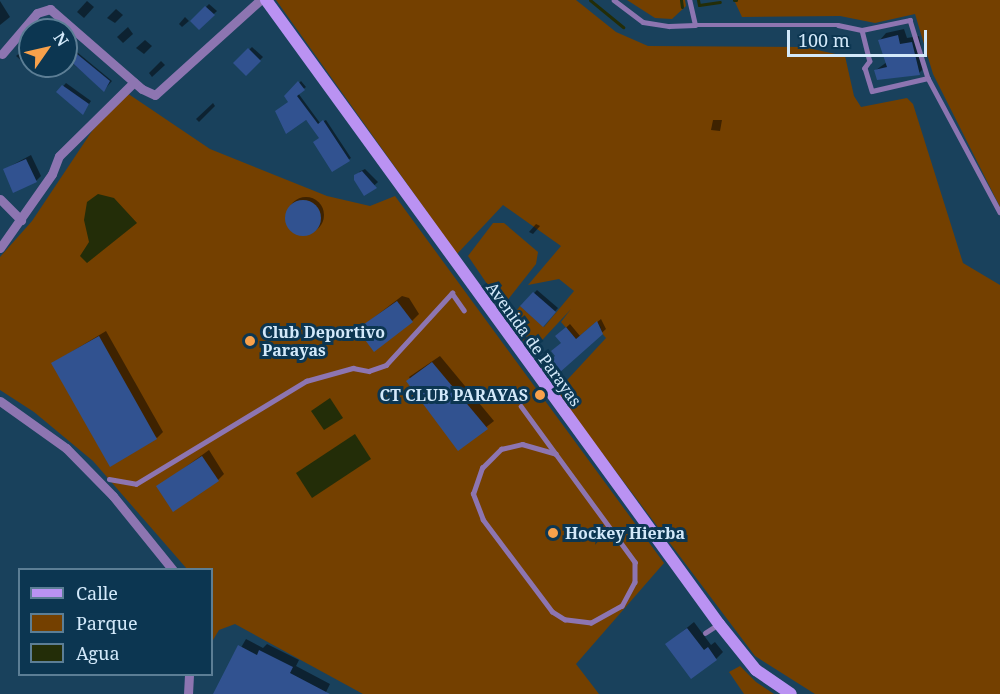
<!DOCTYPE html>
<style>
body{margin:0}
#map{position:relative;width:1000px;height:694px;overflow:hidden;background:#19415c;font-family:"Noto Serif",serif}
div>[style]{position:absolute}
.green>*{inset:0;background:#744000}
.water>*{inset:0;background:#232d08}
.shadow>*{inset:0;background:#0007}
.round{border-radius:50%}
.stream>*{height:3px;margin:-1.5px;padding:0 1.5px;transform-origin:1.5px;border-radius:1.5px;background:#232d08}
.building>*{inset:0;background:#315290}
.lane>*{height:4.5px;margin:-2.25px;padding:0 2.25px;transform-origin:2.25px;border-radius:2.25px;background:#8d75b1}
.street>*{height:9px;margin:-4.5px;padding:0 4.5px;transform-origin:4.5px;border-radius:4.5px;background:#8d75b1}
.secondary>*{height:12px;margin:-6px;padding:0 6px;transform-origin:6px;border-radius:6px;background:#ba92f2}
.dots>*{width:16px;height:16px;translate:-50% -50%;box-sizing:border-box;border:3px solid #0c3651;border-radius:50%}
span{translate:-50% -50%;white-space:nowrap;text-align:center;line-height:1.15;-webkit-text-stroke:6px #0c3651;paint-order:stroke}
.poi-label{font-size:16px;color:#d3e9fa;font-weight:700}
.left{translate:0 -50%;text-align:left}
.right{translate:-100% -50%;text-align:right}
.street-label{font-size:16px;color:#d3e9fa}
.legend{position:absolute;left:18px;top:568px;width:195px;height:108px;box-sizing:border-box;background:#0c3651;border:2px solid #5c7e95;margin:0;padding:8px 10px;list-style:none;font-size:18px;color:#d3e9fa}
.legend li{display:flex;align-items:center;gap:12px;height:30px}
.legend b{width:30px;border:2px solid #5c7e95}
.north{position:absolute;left:18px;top:18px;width:60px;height:60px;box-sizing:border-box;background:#0c3651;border:2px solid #5c7e95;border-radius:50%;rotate:56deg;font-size:16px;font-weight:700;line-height:24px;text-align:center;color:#d3e9fa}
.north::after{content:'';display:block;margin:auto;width:21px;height:27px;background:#f8a14b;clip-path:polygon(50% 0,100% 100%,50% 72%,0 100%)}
.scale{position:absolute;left:787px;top:30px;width:140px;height:27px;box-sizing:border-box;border:3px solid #d3e9fa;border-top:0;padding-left:8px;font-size:18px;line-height:21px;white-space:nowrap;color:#d3e9fa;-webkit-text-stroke:4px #0c3651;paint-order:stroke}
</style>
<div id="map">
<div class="green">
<i style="clip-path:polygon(276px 0,576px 0,616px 32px,648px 46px,803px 47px,845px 56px,854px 96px,861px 107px,907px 98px,913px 104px,963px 263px,1000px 285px,1000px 694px,815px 694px,755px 656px,556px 392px,606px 338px,599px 330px,601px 327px,596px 322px,576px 339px,561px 322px,571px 309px,532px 351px,508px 322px,520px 306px,544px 327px,574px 291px,559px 279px,528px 285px,561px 246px,503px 205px,457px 254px)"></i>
<i style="clip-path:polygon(627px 0,685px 0,686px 6px,672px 19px,655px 18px)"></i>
<i style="clip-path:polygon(734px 0,1000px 0,1000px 207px,933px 74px,915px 14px,875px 23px,840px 16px,742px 17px)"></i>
<i style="clip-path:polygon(127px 93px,210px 149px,327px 196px,370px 206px,395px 196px,664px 563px,576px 664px,599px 694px,363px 694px,235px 624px,219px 630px,213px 640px,212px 570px,187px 569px,93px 461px,34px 412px,0 390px,0 257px,32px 221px,92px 131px)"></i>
<i style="clip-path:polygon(493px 223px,504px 223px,538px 252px,536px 264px,506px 302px,496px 297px,468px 256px)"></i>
<i style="clip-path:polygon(740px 666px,756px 682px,774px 694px,744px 694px,729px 672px)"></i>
</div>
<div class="water">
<i style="clip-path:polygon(98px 194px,114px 198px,137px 223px,87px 263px,80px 256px,89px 242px,84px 220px,87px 202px)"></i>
<i style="clip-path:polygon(330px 398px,343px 418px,324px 430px,311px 411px)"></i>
<i style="clip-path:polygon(355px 434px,371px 459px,312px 498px,296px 473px)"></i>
</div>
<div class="shadow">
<i style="clip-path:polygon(0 1px,10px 17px,0 25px)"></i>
<i style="clip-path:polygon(87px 1px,94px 7px,84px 18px,77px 12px)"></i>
<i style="clip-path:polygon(209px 4px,217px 11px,199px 28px,192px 21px)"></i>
<i style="clip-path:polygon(116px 9px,123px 15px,115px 23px,107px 18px)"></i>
<i style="clip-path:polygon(185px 17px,189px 21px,182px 27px,179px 24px)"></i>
<i style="clip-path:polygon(47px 22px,52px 27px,50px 30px,38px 30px)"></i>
<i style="clip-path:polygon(128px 27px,133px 34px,123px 43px,117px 37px)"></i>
<i style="clip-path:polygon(904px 29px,907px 38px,919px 36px,925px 67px,918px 74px,876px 70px,887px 62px,880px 40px,886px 33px)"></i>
<i style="clip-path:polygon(145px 40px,152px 46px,144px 54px,136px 48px)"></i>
<i style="clip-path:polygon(66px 43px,112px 81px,104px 90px,66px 58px)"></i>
<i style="clip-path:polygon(27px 47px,30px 54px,23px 62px,16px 56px)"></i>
<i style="clip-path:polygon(252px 47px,263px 57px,246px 74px,235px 63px)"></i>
<i style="clip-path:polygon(161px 61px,165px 65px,152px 77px,149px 73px)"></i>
<i style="clip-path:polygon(44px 66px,54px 67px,44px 78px,38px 72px)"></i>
<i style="clip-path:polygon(301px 81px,306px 87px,298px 93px,320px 123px,326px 120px,351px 158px,333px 170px,321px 138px,286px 96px)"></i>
<i style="clip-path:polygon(66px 83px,91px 101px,83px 113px,58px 92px)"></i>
<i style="clip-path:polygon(213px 103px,215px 106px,199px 122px,196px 119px)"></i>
<i style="clip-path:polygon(713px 120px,722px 120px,720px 131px,711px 130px)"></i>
<i style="clip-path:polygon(31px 155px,41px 176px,36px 181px,5px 169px)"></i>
<i style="clip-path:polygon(365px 169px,378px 182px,365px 194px,359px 172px)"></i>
<i class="round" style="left:288px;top:197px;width:36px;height:36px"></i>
<i style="clip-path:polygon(536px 224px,540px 226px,533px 234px,529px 232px)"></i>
<i style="clip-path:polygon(537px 290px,558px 308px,543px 325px,522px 306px)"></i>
<i style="clip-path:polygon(402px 296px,409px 298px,419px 314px,412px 321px,359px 329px)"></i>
<i style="clip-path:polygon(601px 319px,606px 329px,559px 371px,556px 356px,562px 343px,557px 336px,570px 324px,580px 336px)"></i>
<i style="clip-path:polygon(106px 331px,163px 432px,157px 438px,53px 363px)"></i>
<i style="clip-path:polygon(440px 356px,494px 421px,458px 449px,409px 377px)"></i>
<i style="clip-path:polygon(209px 450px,224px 474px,218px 480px,158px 487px)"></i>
<i style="clip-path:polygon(694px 622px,711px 645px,715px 642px,723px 652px,716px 659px,667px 644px)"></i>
<i style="clip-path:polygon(246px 639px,263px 648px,267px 644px,299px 660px,296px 666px,330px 684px,325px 694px,214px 694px)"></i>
</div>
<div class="stream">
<i style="left:590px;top:0;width:43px;rotate:39.3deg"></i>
<i style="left:681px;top:0;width:7px;rotate:82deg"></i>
<i style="left:698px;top:0;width:5px;rotate:79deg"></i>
<i style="left:699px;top:5px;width:21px;rotate:-8deg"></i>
<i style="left:734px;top:0;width:2px"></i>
</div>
<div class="building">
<i style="clip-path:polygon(205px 6px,215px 15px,199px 30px,190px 21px)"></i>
<i style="clip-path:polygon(898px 35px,900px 44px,912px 42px,920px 75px,877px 80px,874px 70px,887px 67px,878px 40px)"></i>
<i style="clip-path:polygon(66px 45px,110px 81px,104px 92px,66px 57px)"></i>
<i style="clip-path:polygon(248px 48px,261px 61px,246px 76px,233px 63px)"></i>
<i style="clip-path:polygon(298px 81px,305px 90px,297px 96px,318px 124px,323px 120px,350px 161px,332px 172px,313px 142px,319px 138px,306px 120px,286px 134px,275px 111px,288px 102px,284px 96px)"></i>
<i style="clip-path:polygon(62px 85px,89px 104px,83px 115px,56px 92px)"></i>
<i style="clip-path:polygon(26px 159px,37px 182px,13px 193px,3px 169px)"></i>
<i style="clip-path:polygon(362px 171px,377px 188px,364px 196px,354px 180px,354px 175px)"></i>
<i class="round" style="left:285px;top:200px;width:36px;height:36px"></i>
<i style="clip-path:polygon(533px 292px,556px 312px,543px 327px,520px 306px)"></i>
<i style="clip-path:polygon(397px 301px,413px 322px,374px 352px,357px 329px)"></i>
<i style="clip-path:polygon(597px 321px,603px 334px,559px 373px,550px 360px,555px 356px,551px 351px,561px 343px,555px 336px,566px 327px,576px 339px)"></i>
<i style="clip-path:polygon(99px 336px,157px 439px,110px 467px,51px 363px)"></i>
<i style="clip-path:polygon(432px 362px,488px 429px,458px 451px,406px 381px)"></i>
<i style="clip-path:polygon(202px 456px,219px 481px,173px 512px,156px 486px)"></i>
<i style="clip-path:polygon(687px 628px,704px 650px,708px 647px,717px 660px,691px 679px,665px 644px)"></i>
<i style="clip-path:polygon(238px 645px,257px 655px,259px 650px,293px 667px,290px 673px,330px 694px,213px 694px)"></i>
</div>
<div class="lane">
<i style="left:614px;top:0;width:36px;rotate:37deg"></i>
<i style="left:643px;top:22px;width:26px;rotate:9deg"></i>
<i style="left:669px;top:26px;width:26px;rotate:-2deg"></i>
<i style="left:695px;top:25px;width:26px;rotate:-103deg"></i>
<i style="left:695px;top:25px;width:143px"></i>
<i style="left:838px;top:25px;width:25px;rotate:12deg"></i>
<i style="left:862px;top:30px;width:49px;rotate:-11.8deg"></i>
<i style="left:910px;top:20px;width:61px;rotate:72.8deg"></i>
<i style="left:928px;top:78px;width:152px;rotate:61.8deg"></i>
<i style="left:862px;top:30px;width:32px;rotate:76deg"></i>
<i style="left:870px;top:61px;width:9px;rotate:126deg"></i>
<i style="left:865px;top:68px;width:24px;rotate:73deg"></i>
<i style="left:872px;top:91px;width:57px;rotate:-13.1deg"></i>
<i style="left:538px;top:373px;width:9px;rotate:-32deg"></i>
<i style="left:521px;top:406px;width:59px;rotate:53.9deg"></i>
<i style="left:556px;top:454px;width:134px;rotate:53.8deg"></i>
<i style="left:635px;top:562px;width:20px;rotate:90deg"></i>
<i style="left:635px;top:582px;width:27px;rotate:118deg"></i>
<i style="left:622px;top:606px;width:35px;rotate:151deg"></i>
<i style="left:591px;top:623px;width:26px;rotate:-173deg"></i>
<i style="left:565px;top:620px;width:15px;rotate:-148deg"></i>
<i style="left:552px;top:612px;width:115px;rotate:-126.9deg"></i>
<i style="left:483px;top:520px;width:28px;rotate:-111deg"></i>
<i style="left:473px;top:494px;width:28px;rotate:-71deg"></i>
<i style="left:482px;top:468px;width:27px;rotate:-45deg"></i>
<i style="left:501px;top:449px;width:22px;rotate:-13deg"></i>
<i style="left:522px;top:444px;width:35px;rotate:16deg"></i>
<i style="left:109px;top:479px;width:27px;rotate:10deg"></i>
<i style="left:136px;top:484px;width:199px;rotate:-31.2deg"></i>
<i style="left:306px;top:381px;width:49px;rotate:-15.5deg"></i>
<i style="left:353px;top:368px;width:16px;rotate:11deg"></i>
<i style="left:369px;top:371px;width:18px;rotate:-19deg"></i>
<i style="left:386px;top:365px;width:98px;rotate:-47.5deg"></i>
<i style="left:452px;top:293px;width:21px;rotate:55deg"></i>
<i style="left:705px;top:633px;width:17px;rotate:-33deg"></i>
</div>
<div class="street">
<i style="left:2px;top:54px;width:54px;rotate:-49.5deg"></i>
<i style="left:37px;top:13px;width:14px;rotate:-17deg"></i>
<i style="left:50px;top:9px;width:122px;rotate:41deg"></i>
<i style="left:142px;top:89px;width:14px;rotate:25deg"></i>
<i style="left:155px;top:95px;width:142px;rotate:-42.1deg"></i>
<i style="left:0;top:199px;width:30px;rotate:45deg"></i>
<i style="left:0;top:248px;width:90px;rotate:-54.9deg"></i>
<i style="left:52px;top:174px;width:19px;rotate:-69deg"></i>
<i style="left:59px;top:156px;width:105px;rotate:-44.6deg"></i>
<i style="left:0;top:401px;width:81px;rotate:35.5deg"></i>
<i style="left:66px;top:448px;width:67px;rotate:45.6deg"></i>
<i style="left:113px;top:496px;width:95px;rotate:51deg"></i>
<i style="left:188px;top:694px;width:20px;rotate:-87deg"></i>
</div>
<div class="secondary">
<i style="left:266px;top:0;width:771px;rotate:54.02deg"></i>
<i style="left:719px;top:624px;width:59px;rotate:51.2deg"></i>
<i style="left:756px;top:670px;width:42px;rotate:34.4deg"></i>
</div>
<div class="dots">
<i style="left:250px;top:341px;background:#f8a14b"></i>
<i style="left:540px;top:395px;background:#f8a14b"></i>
<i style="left:553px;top:533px;background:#f8a14b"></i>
</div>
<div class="poi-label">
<span class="left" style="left:262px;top:341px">Club Deportivo<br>Parayas</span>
<span class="right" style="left:528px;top:395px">CT CLUB PARAYAS</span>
<span class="left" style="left:565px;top:533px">Hockey Hierba</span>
</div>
<div class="street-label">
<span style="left:534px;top:344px;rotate:54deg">Avenida de Parayas</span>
</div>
<ul class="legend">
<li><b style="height:8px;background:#ba92f2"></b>Calle</li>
<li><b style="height:16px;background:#744000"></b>Parque</li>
<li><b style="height:16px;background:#232d08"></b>Agua</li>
</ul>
<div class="north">N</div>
<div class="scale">100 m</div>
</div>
